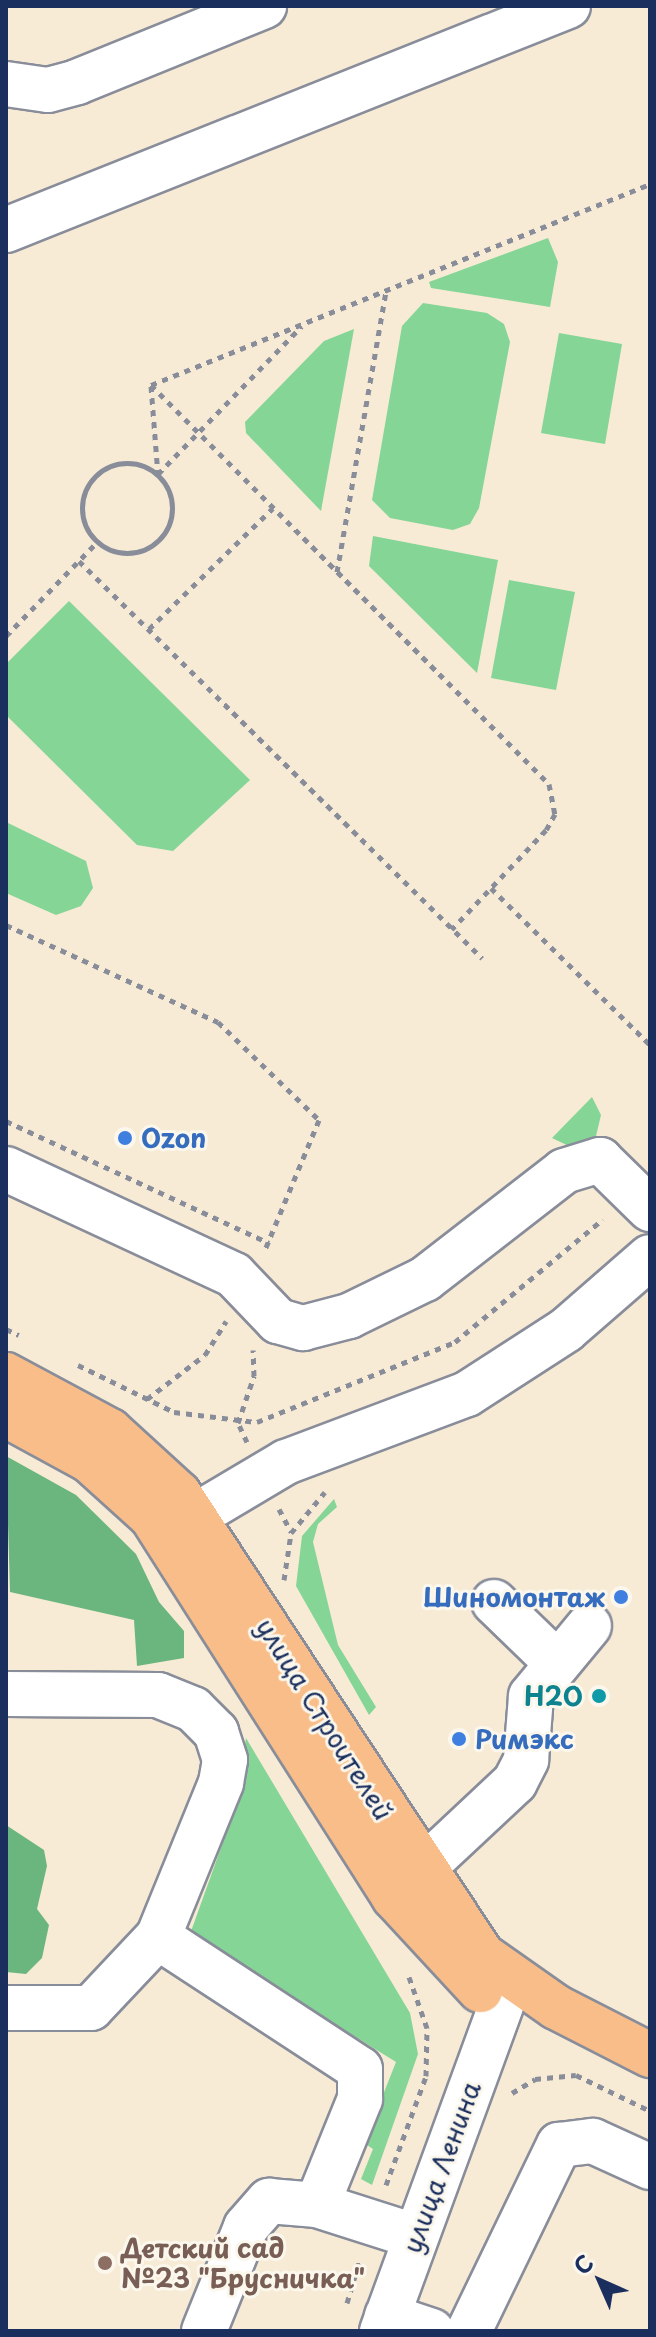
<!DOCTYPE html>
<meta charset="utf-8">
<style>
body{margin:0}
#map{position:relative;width:656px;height:2337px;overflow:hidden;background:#f7ebd6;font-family:"Playpen Sans",sans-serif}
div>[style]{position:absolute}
.green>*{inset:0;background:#84d596}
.forest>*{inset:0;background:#6bb67f}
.path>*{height:5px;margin-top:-2.5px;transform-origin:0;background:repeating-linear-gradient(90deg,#898d9a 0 6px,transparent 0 12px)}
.path>.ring{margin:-2.5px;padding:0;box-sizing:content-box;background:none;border:5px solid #898d9a;border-radius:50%}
.roads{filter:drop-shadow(2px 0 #898d9a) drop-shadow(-2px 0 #898d9a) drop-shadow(0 2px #898d9a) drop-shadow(0 -2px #898d9a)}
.minor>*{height:44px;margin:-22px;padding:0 22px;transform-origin:22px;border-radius:22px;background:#fff}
.major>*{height:44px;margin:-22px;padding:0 22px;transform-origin:22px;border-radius:22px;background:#f8bd88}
.dots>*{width:22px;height:22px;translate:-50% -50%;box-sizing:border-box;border:4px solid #fbf7ec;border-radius:50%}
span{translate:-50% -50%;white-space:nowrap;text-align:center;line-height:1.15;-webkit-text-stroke:6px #fbf7ec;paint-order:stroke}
.shop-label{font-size:26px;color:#366cbe;font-weight:700}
.left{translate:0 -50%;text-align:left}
.right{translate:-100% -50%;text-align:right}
.culture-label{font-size:26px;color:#0d838f;font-weight:700}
.street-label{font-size:26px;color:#1b2f5e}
.education-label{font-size:26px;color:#785e54;font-weight:700}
.frame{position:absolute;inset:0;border:8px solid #1b2f5e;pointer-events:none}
.north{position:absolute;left:560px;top:2241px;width:80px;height:80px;-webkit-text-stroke:6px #fbf7ec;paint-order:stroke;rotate:315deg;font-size:22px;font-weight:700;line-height:32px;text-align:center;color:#1b2f5e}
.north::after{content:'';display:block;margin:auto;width:28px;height:36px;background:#1b2f5e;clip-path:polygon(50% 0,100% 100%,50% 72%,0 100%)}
</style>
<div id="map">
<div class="green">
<i style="clip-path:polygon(548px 238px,558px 262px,550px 307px,431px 288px,429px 282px)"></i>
<i style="clip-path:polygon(423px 303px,487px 313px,504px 324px,510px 342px,479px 508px,470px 524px,453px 530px,390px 518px,372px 500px,402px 326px)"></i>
<i style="clip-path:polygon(354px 329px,321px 511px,246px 433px,245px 422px,324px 341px)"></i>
<i style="clip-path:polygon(559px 333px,622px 344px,605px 444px,541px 433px)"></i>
<i style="clip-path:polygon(373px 536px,498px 560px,477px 673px,369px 566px)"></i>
<i style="clip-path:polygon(509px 580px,575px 592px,556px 690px,491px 678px)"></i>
<i style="clip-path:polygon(69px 601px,250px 780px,173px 851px,137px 845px,6px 715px,6px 664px)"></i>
<i style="clip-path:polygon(6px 822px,86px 861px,93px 888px,81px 906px,56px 915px,6px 893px)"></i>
<i style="clip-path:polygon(592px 1097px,601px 1115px,596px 1136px,573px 1148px,552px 1138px)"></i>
<i style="clip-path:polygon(334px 1499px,337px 1507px,318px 1524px,313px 1542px,338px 1645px,376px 1707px,369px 1715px,296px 1586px,302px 1536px)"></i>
<i style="clip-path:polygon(246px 1738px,410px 2013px,418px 2054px,372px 2185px,361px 2179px,373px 2149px,364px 2143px,396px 2062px,190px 1934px,236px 1806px)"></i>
</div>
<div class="forest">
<i style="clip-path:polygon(6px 1456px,76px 1495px,136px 1554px,159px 1602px,184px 1631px,184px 1658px,137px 1666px,134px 1620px,10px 1592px)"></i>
<i style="clip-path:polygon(6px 1825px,44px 1850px,47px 1866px,37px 1909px,49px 1925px,42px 1958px,26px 1974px,6px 1972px)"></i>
</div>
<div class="path">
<i style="left:151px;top:385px;width:564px;rotate:45.07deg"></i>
<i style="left:549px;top:784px;width:31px;rotate:79deg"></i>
<i style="left:555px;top:814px;width:18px;rotate:119deg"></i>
<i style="left:546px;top:830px;width:137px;rotate:133.5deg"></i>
<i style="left:151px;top:385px;width:538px;rotate:-21.94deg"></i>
<i style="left:151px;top:386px;width:88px;rotate:85.5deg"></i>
<i class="ring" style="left:82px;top:463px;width:85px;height:85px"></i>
<i style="left:158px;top:474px;width:206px;rotate:-45.8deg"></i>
<i style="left:79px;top:561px;width:566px;rotate:44.57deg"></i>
<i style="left:337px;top:572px;width:284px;rotate:-80.1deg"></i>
<i style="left:149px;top:629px;width:173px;rotate:-44.3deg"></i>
<i style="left:6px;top:636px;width:131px;rotate:-45.9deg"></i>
<i style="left:491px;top:888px;width:223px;rotate:44.6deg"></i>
<i style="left:6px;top:925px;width:233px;rotate:24.6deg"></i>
<i style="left:218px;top:1022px;width:141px;rotate:44.1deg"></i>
<i style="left:319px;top:1120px;width:143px;rotate:112.6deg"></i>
<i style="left:6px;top:1121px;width:290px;rotate:24.9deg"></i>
<i style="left:6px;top:1329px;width:14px;rotate:25deg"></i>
<i style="left:78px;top:1365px;width:107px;rotate:26.1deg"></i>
<i style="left:174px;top:1412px;width:84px;rotate:6.9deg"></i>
<i style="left:257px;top:1422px;width:214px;rotate:-22deg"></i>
<i style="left:455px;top:1342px;width:192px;rotate:-39.7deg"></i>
<i style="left:147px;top:1399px;width:73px;rotate:-37.2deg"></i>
<i style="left:205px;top:1355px;width:40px;rotate:-58deg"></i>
<i style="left:247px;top:1442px;width:21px;rotate:-115deg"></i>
<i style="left:238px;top:1423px;width:50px;rotate:-71.2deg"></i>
<i style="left:254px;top:1376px;width:26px;rotate:-92deg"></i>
<i style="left:279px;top:1509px;width:26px;rotate:62deg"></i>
<i style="left:284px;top:1580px;width:48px;rotate:-81.5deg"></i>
<i style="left:291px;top:1533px;width:53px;rotate:-50.3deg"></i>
<i style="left:512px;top:2093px;width:27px;rotate:-31deg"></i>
<i style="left:535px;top:2079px;width:41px;rotate:-5.6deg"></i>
<i style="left:576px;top:2075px;width:82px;rotate:25.9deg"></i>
<i style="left:386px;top:2185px;width:116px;rotate:-69.8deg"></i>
<i style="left:426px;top:2076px;width:48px;rotate:-88.8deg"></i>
<i style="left:427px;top:2028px;width:57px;rotate:-109.4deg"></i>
<i style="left:347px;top:2303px;width:46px;rotate:-73.5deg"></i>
</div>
<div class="roads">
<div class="minor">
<i style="left:6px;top:84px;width:42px;rotate:8.1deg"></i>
<i style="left:48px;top:90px;width:30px;rotate:-15deg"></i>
<i style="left:77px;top:82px;width:202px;rotate:-22.1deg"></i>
<i style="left:6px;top:230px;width:605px;rotate:-21.73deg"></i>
<i style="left:6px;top:1169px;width:251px;rotate:24.9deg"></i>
<i style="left:234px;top:1275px;width:64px;rotate:46.3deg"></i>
<i style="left:278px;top:1321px;width:26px;rotate:16deg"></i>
<i style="left:303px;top:1328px;width:48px;rotate:-14.6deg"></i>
<i style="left:349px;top:1316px;width:85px;rotate:-26deg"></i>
<i style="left:425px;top:1279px;width:176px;rotate:-37.8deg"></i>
<i style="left:564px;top:1171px;width:38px;rotate:-17deg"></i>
<i style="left:600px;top:1160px;width:70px;rotate:44.4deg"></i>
<i style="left:195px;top:1516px;width:106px;rotate:-30.7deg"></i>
<i style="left:286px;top:1462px;width:193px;rotate:-20.6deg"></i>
<i style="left:467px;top:1394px;width:118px;rotate:-32.9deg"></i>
<i style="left:566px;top:1330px;width:111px;rotate:-41deg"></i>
<i style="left:494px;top:1602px;width:88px;rotate:44.1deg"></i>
<i style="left:6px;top:1694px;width:152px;rotate:0.4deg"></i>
<i style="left:158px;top:1695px;width:38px;rotate:22deg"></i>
<i style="left:193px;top:1709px;width:33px;rotate:45deg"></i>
<i style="left:216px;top:1732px;width:29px;rotate:72deg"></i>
<i style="left:225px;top:1760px;width:23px;rotate:100deg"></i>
<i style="left:221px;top:1783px;width:166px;rotate:112.2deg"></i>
<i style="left:158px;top:1937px;width:241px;rotate:33.2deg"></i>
<i style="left:360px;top:2069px;width:30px;rotate:90deg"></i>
<i style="left:360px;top:2099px;width:114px;rotate:112.1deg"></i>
<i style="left:420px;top:1871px;width:130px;rotate:-43.1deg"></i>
<i style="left:515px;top:1782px;width:25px;rotate:-63deg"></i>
<i style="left:526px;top:1760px;width:64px;rotate:-85.5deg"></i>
<i style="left:531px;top:1696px;width:91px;rotate:-50.4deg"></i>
<i style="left:6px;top:2008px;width:85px"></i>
<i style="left:91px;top:2008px;width:98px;rotate:-46.7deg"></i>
<i style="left:387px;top:2316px;width:47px;rotate:18.4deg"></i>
<i style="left:204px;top:2331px;width:112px;rotate:-68deg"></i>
<i style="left:246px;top:2227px;width:35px;rotate:-49deg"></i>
<i style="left:269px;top:2201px;width:48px;rotate:4.8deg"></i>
<i style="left:317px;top:2205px;width:102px;rotate:17.7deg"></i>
<i style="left:382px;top:2331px;width:347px;rotate:-69.9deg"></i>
<i style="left:469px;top:2331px;width:207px;rotate:-64.2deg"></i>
<i style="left:559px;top:2145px;width:34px;rotate:-7deg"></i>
<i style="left:593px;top:2141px;width:63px;rotate:24.5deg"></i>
</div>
<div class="major">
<i style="left:6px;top:1375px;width:118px;rotate:28.3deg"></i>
<i style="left:110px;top:1431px;width:93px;rotate:42.4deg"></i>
<i style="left:179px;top:1494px;width:552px;rotate:56.68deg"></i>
<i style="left:482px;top:1955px;width:90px;rotate:35.1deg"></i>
<i style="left:556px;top:2007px;width:106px;rotate:27.1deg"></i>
<i style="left:6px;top:1415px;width:94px;rotate:28.5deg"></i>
<i style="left:89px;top:1460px;width:85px;rotate:42.1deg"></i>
<i style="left:152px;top:1517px;width:451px;rotate:57.5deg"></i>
<i style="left:394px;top:1897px;width:127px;rotate:47.2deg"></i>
</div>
</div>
<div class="dots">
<i style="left:125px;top:1138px;background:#3f7fe0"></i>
<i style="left:621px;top:1597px;background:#3f7fe0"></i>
<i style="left:599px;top:1696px;background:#0f9aa8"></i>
<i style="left:459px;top:1739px;background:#3f7fe0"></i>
<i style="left:105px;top:2263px;background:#8d6e63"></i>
</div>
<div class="shop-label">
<span class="left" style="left:141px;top:1138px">Ozon</span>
<span class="right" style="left:605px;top:1597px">Шиномонтаж</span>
<span class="left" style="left:475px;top:1739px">Римэкс</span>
</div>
<div class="culture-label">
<span class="right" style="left:583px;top:1696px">H2O</span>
</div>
<div class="street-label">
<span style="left:325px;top:1719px;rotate:58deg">улица Строителей</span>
<span style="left:441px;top:2167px;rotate:-70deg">улица Ленина</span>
</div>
<div class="education-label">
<span class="left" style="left:121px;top:2263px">Детский сад<br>№23 "Брусничка"</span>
</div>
<div class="frame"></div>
<div class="north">С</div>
</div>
